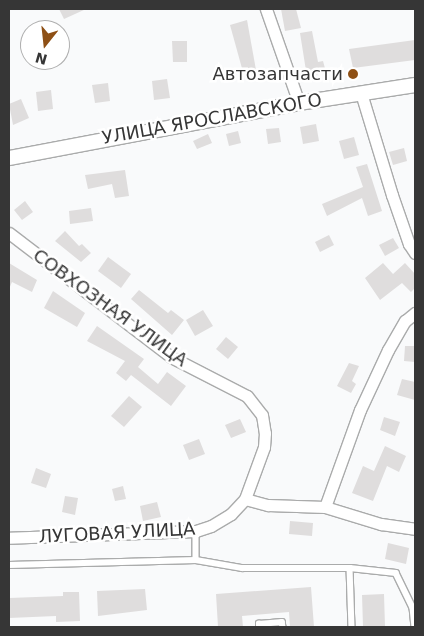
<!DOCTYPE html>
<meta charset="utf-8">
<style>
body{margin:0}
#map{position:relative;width:424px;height:636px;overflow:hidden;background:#f9fafb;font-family:"DejaVu Sans",sans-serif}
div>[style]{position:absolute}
.building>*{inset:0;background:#dfdddd}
.roads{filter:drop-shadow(1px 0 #aaabab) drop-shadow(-1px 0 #aaabab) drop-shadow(0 1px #aaabab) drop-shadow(0 -1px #aaabab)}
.service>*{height:5.5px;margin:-2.75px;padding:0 2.75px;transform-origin:2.75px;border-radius:2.75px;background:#fff}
.minor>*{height:11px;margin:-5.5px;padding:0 5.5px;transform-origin:5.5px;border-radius:5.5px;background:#fff}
.tertiary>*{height:14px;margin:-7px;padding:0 7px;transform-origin:7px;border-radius:7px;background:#fff}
.dots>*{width:14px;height:14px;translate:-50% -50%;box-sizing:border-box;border:2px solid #fff;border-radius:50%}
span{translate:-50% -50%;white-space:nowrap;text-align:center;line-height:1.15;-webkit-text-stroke:5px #fff;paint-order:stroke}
.poi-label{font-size:18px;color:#363636}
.right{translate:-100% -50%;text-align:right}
.street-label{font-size:18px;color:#363636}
.frame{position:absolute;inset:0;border:10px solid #363636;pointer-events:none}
.north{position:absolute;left:20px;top:20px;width:50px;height:50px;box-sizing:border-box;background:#fff;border:1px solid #afafaf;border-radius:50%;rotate:196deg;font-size:14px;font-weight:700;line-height:20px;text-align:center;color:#363636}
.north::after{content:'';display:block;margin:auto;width:18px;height:22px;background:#8e5015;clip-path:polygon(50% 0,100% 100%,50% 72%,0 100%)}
</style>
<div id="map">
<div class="building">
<i style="clip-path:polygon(59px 9px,86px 9px,64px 19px)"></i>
<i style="clip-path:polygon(281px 9px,296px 9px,301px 28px,285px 31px)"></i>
<i style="clip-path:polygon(247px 20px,256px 70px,243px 72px,230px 25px)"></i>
<i style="clip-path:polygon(312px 31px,318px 62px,323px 61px,326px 72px,307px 77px,300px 33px)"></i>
<i style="clip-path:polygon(415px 40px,415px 60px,353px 68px,349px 49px)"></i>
<i style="clip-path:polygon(172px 41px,187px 41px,187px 62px,173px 62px)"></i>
<i style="clip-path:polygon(167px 79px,170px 98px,154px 100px,152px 81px)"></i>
<i style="clip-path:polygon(108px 83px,110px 101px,95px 103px,92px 85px)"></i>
<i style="clip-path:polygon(51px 90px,53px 109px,38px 111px,36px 92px)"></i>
<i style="clip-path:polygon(21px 99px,29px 118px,13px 125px,9px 104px)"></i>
<i style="clip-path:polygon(316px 124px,319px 141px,303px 144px,300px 127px)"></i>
<i style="clip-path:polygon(279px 128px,281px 142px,268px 144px,266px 129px)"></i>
<i style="clip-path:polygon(238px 131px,241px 143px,229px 146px,226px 134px)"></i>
<i style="clip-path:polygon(208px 134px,212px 143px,197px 149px,193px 141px)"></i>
<i style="clip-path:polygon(354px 137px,359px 155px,344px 159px,339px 141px)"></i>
<i style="clip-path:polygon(404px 148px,407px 161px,393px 165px,389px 152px)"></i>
<i style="clip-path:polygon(367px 164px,382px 211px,368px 216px,362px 198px,327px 216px,322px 204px,363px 187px,356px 167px)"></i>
<i style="clip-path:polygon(125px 170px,129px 196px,115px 198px,112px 184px,88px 189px,85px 175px)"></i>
<i style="clip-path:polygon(25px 201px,33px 212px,22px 220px,14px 210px)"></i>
<i style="clip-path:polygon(91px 208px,93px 221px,70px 224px,69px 211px)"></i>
<i style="clip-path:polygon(65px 231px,79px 246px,82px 244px,91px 253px,81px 262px,55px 241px)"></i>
<i style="clip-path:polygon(329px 235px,334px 245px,320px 252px,315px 242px)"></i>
<i style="clip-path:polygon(393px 238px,399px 248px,385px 256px,379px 245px)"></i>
<i style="clip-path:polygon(108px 257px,131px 274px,121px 288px,98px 271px)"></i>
<i style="clip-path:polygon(9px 263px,37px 280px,32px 292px,12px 282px,9px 289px)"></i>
<i style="clip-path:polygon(383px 263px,393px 274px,405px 263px,415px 274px,415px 288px,411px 292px,402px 283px,380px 300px,365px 278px)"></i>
<i style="clip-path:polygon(139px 290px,168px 313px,171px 310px,184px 320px,172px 335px,131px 299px)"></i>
<i style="clip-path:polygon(53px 291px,85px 313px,77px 327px,44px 308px)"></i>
<i style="clip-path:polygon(203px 310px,213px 326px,195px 336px,186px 320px)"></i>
<i style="clip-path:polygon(97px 326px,144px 359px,138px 367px,158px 384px,167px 372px,186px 386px,171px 406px,131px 375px,126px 381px,116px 373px,125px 361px,87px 341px)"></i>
<i style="clip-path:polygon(226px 337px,238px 347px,228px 359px,216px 349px)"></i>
<i style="clip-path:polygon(405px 346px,415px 346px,415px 362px,404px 361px)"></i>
<i style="clip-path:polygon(349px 363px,359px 366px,352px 381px,356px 384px,351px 393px,337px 386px)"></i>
<i style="clip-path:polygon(402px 379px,415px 382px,415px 400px,397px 395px)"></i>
<i style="clip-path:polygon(129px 396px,142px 407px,124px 427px,111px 416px)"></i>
<i style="clip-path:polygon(384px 417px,400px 422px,395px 436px,380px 430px)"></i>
<i style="clip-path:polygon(240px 419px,246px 432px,231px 438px,225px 425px)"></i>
<i style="clip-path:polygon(199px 439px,205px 454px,189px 460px,183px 445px)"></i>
<i style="clip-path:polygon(385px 446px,406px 456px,399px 472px,387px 466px,373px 501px,352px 493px,363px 466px,374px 471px)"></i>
<i style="clip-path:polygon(36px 468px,51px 474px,46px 488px,31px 483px)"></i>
<i style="clip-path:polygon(123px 486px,126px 499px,115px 501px,112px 489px)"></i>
<i style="clip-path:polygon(65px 496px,78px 498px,75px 515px,62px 512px)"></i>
<i style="clip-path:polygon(157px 502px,161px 517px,143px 521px,140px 506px)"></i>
<i style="clip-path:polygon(290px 521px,313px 523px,312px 536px,289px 534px)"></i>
<i style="clip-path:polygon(388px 543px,409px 548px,406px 564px,385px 559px)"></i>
<i style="clip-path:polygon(311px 587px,314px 627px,290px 627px,289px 612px,242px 616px,243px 627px,218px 627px,216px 594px)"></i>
<i style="clip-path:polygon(145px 589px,147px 610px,98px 616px,97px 591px)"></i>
<i style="clip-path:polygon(63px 592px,79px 592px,80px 621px,56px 622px,56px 616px,9px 618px,9px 598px,63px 596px)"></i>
<i style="clip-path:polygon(384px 594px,385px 627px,363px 627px,362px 595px)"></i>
</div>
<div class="roads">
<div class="service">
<i style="left:196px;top:531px;width:29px;rotate:90deg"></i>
<i style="left:9px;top:565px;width:187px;rotate:-1.5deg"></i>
<i style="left:196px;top:560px;width:47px;rotate:9.9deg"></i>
<i style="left:242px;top:568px;width:108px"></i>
<i style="left:350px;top:568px;width:46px;rotate:6.2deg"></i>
<i style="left:396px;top:573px;width:39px;rotate:64deg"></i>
<i style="left:413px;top:608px;width:19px;rotate:84deg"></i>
<i style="left:350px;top:568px;width:59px;rotate:88.1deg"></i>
<i style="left:259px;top:627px;width:3px;rotate:-90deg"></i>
<i style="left:259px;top:624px;width:23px;rotate:-5deg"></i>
<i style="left:282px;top:622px;width:5px;rotate:79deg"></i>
</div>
<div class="minor">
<i style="left:266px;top:9px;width:100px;rotate:70.7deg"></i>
<i style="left:361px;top:93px;width:107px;rotate:73.1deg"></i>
<i style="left:392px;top:195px;width:52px;rotate:70.9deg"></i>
<i style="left:409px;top:244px;width:11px;rotate:56deg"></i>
<i style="left:9px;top:233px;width:204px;rotate:37.4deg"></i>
<i style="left:171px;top:357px;width:85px;rotate:27.2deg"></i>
<i style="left:247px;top:396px;width:24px;rotate:52deg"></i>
<i style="left:262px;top:415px;width:18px;rotate:81deg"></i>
<i style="left:265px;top:433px;width:14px;rotate:94deg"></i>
<i style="left:264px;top:447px;width:55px;rotate:110.1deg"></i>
<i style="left:245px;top:499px;width:21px;rotate:133deg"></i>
<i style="left:231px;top:514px;width:23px;rotate:149deg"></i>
<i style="left:211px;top:526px;width:16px;rotate:162deg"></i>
<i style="left:196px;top:531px;width:187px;rotate:177.9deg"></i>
<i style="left:245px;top:499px;width:24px;rotate:15deg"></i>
<i style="left:268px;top:505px;width:57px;rotate:2deg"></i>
<i style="left:325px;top:507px;width:59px;rotate:16.9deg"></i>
<i style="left:381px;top:524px;width:34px;rotate:8deg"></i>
<i style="left:325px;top:507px;width:103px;rotate:-70.2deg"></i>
<i style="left:360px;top:410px;width:66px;rotate:-65deg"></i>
<i style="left:388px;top:350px;width:34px;rotate:-60deg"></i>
<i style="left:405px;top:321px;width:13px;rotate:-39deg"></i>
</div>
<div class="tertiary">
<i style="left:9px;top:158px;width:295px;rotate:-10.7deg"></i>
<i style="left:299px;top:103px;width:117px;rotate:-8.8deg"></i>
</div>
</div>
<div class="dots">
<i style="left:353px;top:74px;background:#8e5015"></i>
</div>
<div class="poi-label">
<span class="right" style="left:343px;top:74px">Автозапчасти</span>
</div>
<div class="street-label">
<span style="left:212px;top:119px;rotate:-10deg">УЛИЦА ЯРОСЛАВСКОГО</span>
<span style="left:110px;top:308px;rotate:36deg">СОВХОЗНАЯ УЛИЦА</span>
<span style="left:117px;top:533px;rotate:-3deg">ЛУГОВАЯ УЛИЦА</span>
</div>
<div class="frame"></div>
<div class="north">N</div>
</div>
